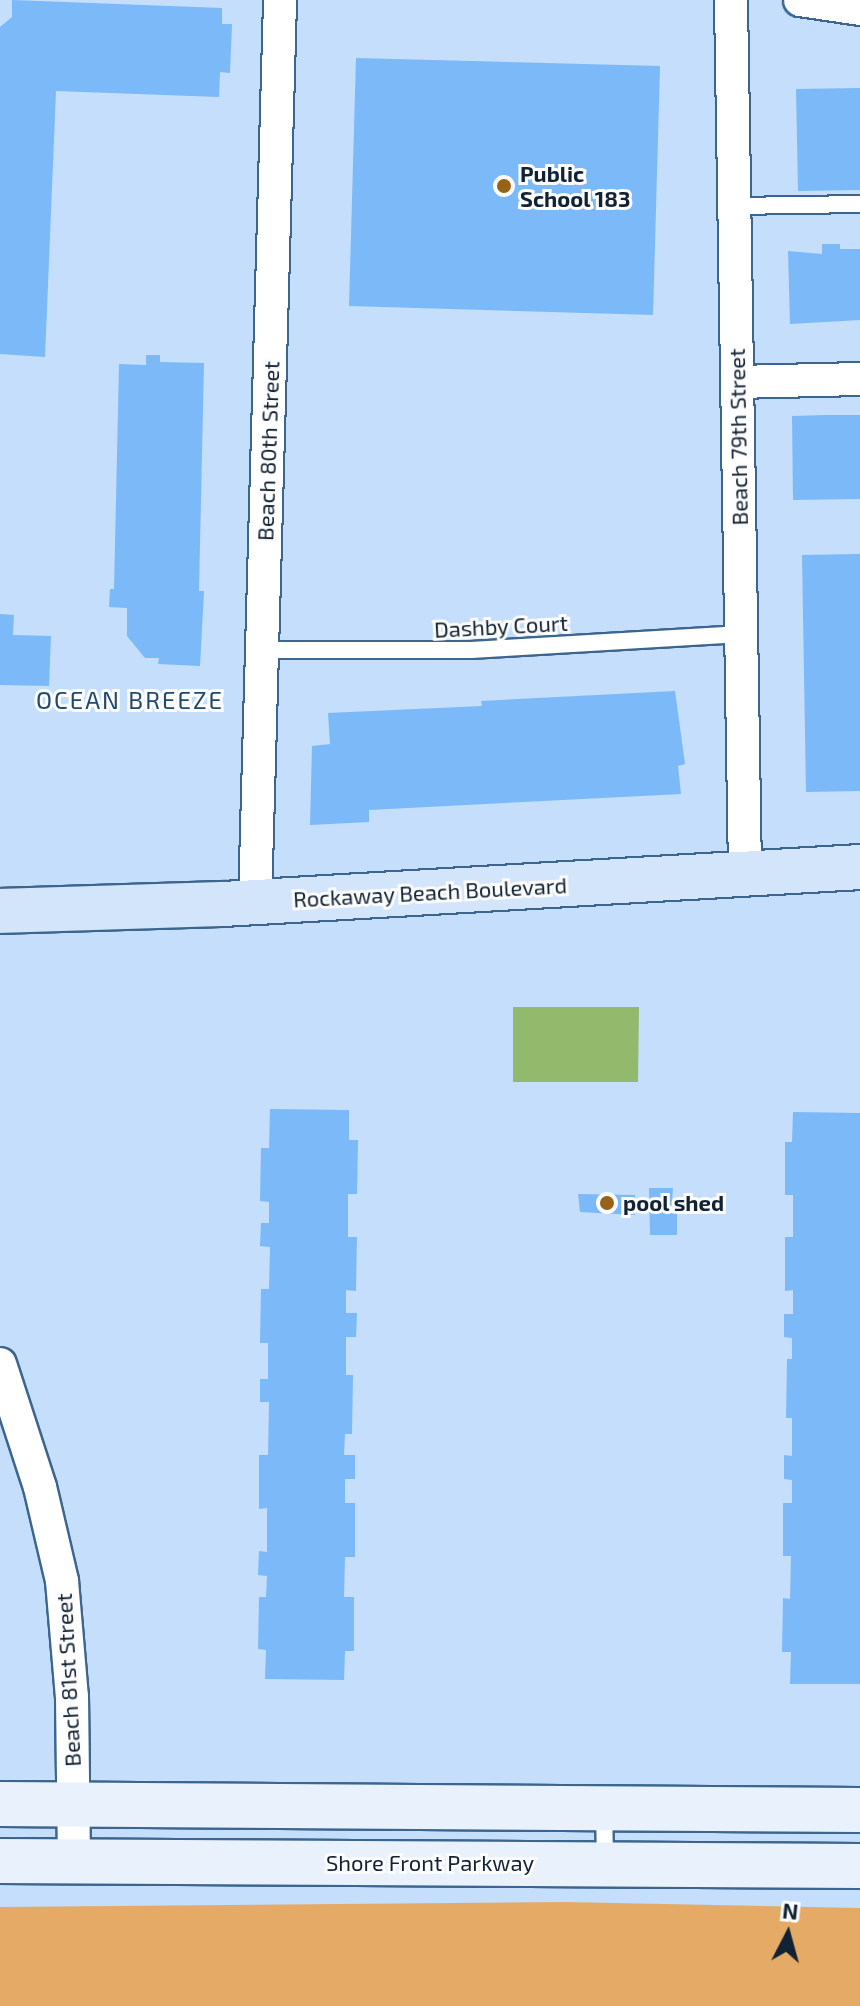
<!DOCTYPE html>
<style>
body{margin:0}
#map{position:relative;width:860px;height:2006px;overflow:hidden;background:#c4defb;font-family:"Exo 2",sans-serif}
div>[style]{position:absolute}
.green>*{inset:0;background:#e5ab66}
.water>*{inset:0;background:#93b96c}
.building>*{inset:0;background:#7cb9f9}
.roads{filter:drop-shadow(2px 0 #3c658f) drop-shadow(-2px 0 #3c658f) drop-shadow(0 2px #3c658f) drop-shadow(0 -2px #3c658f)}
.lane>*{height:16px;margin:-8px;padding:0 8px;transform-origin:8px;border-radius:8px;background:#fff}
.street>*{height:32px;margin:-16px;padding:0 16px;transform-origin:16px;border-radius:16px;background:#fff}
.secondary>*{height:44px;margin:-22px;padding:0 22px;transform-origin:22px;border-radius:22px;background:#e9f2fc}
.primary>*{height:44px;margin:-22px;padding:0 22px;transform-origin:22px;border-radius:22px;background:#d3e5fa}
.dots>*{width:22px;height:22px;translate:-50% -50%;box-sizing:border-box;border:4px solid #fcfcfc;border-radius:50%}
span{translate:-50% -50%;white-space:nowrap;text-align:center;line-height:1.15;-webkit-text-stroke:6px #fcfcfc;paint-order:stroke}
.poi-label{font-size:22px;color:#112234;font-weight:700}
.left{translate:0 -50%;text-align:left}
.street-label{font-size:22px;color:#112234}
.neighbourhood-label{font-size:24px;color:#204970;letter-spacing:2px}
.north{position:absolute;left:748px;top:1894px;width:80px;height:80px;-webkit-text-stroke:6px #fcfcfc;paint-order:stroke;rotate:6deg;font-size:22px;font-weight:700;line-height:32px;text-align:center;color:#112234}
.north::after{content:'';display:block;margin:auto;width:28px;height:36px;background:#112234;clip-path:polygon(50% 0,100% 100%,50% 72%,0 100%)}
</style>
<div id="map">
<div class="green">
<i style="clip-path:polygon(565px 1902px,860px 1908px,860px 2006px,0 2006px,0 1907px)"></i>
</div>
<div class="water">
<i style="clip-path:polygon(513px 1007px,639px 1007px,638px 1082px,513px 1082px)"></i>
</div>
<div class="building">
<i style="clip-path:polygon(12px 0,222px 8px,222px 24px,232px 24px,230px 73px,220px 72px,219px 97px,56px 91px,45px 357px,0 354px,0 27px,12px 17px)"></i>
<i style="clip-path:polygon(356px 58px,660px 66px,653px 315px,349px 306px)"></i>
<i style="clip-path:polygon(860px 88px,860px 190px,798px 191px,796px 89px)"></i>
<i style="clip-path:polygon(822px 244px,840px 244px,840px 249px,860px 249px,860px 320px,790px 324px,788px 251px,822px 254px)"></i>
<i style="clip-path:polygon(146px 355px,160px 355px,160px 362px,204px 363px,199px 591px,204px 591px,200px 666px,158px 664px,159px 658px,145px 658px,127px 636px,127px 608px,109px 607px,110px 589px,114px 589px,119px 364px,146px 365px)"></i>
<i style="clip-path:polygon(826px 415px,860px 415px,860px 499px,793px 500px,792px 416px)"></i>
<i style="clip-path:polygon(860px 554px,860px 791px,806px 792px,802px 555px)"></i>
<i style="clip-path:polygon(0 614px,14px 615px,13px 635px,51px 636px,49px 686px,0 685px)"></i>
<i style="clip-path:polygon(675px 691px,685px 764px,678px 766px,681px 794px,369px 810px,369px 822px,310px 825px,312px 746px,330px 744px,328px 713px,482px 706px,481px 701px)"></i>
<i style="clip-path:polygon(270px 1109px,349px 1110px,349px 1140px,358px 1140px,357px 1194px,348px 1194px,348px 1237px,357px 1237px,356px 1291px,346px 1290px,346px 1313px,357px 1313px,356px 1337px,346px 1337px,346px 1375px,353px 1375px,352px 1434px,345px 1434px,344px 1455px,355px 1455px,355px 1479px,345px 1479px,345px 1503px,355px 1503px,355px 1557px,345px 1557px,344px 1597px,354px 1597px,354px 1651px,345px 1651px,344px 1680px,265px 1679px,266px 1650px,258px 1649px,259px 1597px,266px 1597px,267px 1576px,258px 1575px,259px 1551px,267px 1552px,267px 1508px,259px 1509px,259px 1455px,268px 1455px,269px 1402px,260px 1402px,260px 1379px,268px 1379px,268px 1343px,260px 1343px,261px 1289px,269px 1289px,270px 1247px,260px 1246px,261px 1223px,269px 1223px,269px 1202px,260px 1201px,261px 1148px,269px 1148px)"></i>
<i style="clip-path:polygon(793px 1112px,860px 1113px,860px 1684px,790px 1684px,791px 1652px,782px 1652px,783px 1598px,790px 1599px,791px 1556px,783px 1556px,783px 1503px,792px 1503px,792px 1480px,784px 1479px,784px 1455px,792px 1456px,792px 1418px,786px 1418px,787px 1359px,792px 1359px,792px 1338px,784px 1337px,784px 1314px,793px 1314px,793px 1290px,785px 1291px,785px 1237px,793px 1237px,793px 1195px,785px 1195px,785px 1142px,792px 1142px)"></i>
<i style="clip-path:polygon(649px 1188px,673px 1188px,672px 1201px,677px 1201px,677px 1235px,650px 1235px)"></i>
<i style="clip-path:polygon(578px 1194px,635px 1195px,635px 1215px,580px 1212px)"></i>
</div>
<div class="roads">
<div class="lane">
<i style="left:734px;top:206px;width:126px;rotate:-0.9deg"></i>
<i style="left:262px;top:650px;width:209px"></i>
<i style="left:471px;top:650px;width:271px;rotate:-3.4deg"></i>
<i style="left:604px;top:1809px;width:53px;rotate:88.9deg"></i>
</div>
<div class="street">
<i style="left:731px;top:0;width:874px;rotate:89.08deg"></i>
<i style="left:800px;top:0;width:61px;rotate:8.5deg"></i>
<i style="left:737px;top:382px;width:123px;rotate:-1.4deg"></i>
<i style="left:255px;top:902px;width:902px;rotate:-88.41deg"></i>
<i style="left:0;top:1364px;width:129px;rotate:72deg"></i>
<i style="left:40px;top:1487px;width:97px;rotate:76.8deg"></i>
<i style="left:62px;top:1581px;width:116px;rotate:85.1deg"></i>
<i style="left:72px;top:1697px;width:163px;rotate:89.3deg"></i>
</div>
<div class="secondary">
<i style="left:0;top:1804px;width:860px;rotate:0.4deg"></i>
<i style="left:0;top:1861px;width:860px;rotate:0.33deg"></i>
</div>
<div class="primary">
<i style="left:0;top:911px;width:223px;rotate:-1.8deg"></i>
<i style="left:223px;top:904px;width:638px;rotate:-3.32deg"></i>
</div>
</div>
<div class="dots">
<i style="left:504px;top:186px;background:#976318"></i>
<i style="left:607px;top:1203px;background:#976318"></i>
</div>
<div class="poi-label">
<span class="left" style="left:520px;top:186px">Public<br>School 183</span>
<span class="left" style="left:623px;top:1203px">pool shed</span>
</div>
<div class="street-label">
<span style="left:738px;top:437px;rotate:-91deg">Beach 79th Street</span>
<span style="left:268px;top:451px;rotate:-88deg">Beach 80th Street</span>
<span style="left:501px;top:626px;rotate:-3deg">Dashby Court</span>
<span style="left:430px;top:892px;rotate:-3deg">Rockaway Beach Boulevard</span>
<span style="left:68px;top:1680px;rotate:-93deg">Beach 81st Street</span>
<span style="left:430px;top:1863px">Shore Front Parkway</span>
</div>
<div class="neighbourhood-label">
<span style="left:130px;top:700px">OCEAN BREEZE</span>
</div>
<div class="north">N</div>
</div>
